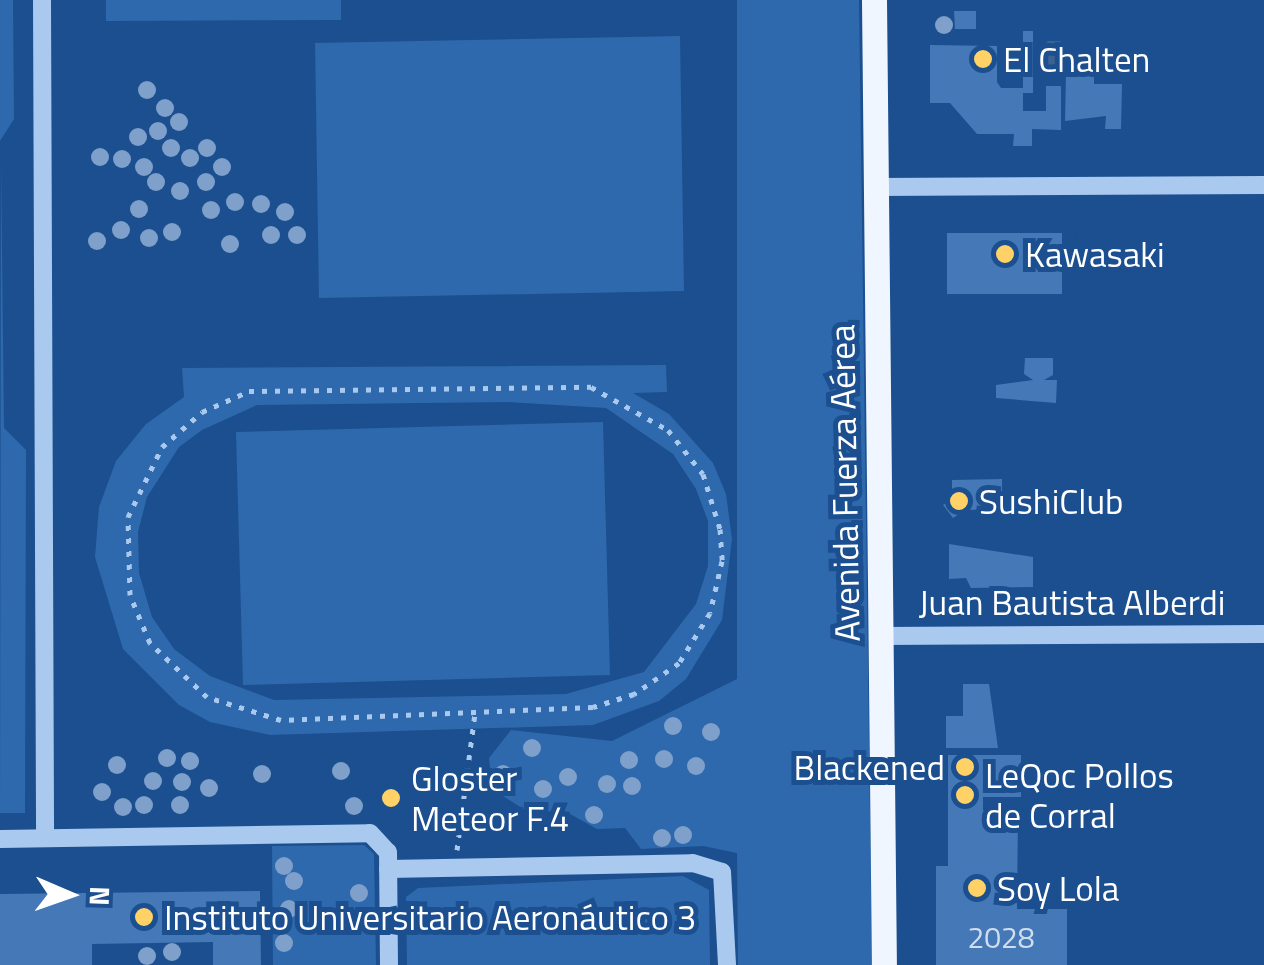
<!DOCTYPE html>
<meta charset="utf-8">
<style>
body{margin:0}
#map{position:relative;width:1264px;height:965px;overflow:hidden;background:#1b4f8f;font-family:"Titillium Web",sans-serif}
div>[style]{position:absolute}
.green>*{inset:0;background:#2e69ad}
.water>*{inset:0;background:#3c6290}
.building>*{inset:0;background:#4478b7}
.path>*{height:5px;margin-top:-2.5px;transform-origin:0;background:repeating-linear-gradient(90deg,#a9c9ee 0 5px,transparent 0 13px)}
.minor>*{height:18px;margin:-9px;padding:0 9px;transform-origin:9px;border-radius:9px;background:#a9c9ee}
.major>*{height:25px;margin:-12.5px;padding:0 12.5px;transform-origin:12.5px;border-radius:12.5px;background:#f0f6ff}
.trees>*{width:18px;height:18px;margin:-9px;border-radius:50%;background:#7ea0ca}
.dots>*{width:28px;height:28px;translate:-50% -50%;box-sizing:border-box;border:5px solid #1b4f8f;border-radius:50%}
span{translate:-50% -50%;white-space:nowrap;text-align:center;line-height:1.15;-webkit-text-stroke:10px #1b4f8f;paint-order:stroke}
.number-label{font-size:30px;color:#d0dded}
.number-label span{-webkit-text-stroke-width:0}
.poi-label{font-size:35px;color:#fff}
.left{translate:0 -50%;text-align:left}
.right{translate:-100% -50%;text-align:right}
.street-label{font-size:35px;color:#fff}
.north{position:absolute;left:20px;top:845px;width:100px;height:100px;-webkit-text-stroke:8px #1b4f8f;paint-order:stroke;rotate:92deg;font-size:28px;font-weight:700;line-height:40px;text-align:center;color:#fff}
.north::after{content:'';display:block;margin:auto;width:35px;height:45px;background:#fff;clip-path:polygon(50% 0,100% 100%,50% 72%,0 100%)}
</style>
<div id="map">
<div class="green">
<i style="clip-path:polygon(0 0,13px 0,14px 119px,0 141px)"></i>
<i style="clip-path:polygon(106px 0,341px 0,341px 20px,106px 21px)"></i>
<i style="clip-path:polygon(737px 0,859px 0,872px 965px,738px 965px,737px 853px,703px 846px,641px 849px,625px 828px,597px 829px,561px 809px,533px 815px,492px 789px,489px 758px,511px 730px,612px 741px,737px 679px)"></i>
<i style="clip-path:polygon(680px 36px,684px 291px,319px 298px,315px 43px)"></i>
<i style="clip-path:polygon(1px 159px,4px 428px,26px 450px,25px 813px,0 813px)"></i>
<i style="clip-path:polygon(evenodd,666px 365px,667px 392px,633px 393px,669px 414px,713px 463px,726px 494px,732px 539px,722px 620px,686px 679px,659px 701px,593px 725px,270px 735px,210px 722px,179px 705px,123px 649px,95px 557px,99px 507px,116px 461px,146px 424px,184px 397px,182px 368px,666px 365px,508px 402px,606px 408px,673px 454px,696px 489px,708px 521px,708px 566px,696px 604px,644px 672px,566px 694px,274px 700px,210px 676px,174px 649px,152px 617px,139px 573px,138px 532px,147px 497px,179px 447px,202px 430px,257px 405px,508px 402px)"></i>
<i style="clip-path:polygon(603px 422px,610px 675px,243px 685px,236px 432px)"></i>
<i style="clip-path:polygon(364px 845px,374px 854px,376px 965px,273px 965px,272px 846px)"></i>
<i style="clip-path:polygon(683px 876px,709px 890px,710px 965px,407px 965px,406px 897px,418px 888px)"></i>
</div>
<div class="water">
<i style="clip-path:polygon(1048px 41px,1061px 41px,1058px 77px,1041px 72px,1041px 48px)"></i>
</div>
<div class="building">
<i style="clip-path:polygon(954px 11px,976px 11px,976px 29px,955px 29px)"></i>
<i style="clip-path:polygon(1023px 31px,1033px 31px,1033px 93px,1023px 93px,1023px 111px,1046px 111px,1046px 86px,1061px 86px,1061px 130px,1032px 129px,1032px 146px,1013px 146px,1014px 134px,977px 134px,950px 103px,930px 103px,930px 45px,997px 46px,997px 82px,1001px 88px,1023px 88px)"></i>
<i style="clip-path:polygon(1066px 72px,1094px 73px,1094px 84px,1122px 84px,1121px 129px,1105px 129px,1106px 116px,1065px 121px)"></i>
<i style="clip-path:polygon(947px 233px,1062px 233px,1062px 294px,947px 294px)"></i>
<i style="clip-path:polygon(1025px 358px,1053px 358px,1053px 375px,1044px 380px,1057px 380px,1056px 403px,996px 398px,996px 385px,1033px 380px,1024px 374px)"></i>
<i style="clip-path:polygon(1002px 479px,1002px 509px,965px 510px,953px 518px,943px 505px,952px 499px,952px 480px)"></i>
<i style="clip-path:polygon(949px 544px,1033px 557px,1033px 587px,971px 588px,966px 578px,949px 579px)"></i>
<i style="clip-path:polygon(963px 684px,989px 684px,998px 748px,946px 748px,946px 716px,963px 716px)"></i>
<i style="clip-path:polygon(948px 755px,1021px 755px,1021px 797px,983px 797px,983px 810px,1018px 810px,1017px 909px,1067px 909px,1067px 965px,936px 965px,936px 866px,948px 866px)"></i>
<i style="clip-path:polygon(260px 891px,261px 965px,213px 965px,213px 942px,92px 944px,92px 965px,0 965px,0 894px)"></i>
</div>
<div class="path">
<i style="left:591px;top:387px;width:88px;rotate:29.2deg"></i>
<i style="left:668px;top:430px;width:56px;rotate:51.5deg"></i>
<i style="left:703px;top:474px;width:58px;rotate:72.8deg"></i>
<i style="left:720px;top:529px;width:32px;rotate:86deg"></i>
<i style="left:722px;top:561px;width:53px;rotate:103deg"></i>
<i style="left:710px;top:613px;width:59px;rotate:121.8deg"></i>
<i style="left:679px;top:663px;width:55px;rotate:145.4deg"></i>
<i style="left:634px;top:694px;width:43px;rotate:162.4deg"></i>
<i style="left:593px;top:707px;width:312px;rotate:177.6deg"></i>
<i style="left:281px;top:720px;width:77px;rotate:-162.7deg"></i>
<i style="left:207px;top:697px;width:79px;rotate:-136.5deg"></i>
<i style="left:150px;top:643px;width:52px;rotate:-112.6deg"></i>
<i style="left:130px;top:595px;width:78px;rotate:-91.5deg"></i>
<i style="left:128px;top:517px;width:78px;rotate:-64.1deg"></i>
<i style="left:162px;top:447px;width:53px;rotate:-41.2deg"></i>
<i style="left:202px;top:412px;width:51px;rotate:-24.1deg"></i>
<i style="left:249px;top:391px;width:342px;rotate:-0.7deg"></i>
<i style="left:457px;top:850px;width:137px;rotate:-82.5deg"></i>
</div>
<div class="minor">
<i style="left:42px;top:0;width:838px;rotate:89.79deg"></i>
<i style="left:876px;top:187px;width:388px;rotate:-0.3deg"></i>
<i style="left:880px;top:636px;width:384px;rotate:-0.3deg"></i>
<i style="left:0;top:839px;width:370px;rotate:-0.9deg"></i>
<i style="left:370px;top:833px;width:26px;rotate:47deg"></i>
<i style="left:388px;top:852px;width:113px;rotate:89.5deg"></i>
<i style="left:388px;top:869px;width:305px;rotate:-1.1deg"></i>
<i style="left:693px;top:863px;width:30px;rotate:17deg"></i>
<i style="left:722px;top:872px;width:93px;rotate:86.9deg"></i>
</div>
<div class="major">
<i style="left:874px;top:0;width:965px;rotate:89.41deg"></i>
</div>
<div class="trees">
<i style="left:944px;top:25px"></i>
<i style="left:147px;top:90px"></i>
<i style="left:165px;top:108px"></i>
<i style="left:179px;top:122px"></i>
<i style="left:158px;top:131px"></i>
<i style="left:138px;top:137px"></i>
<i style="left:171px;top:148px"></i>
<i style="left:207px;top:148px"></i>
<i style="left:100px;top:157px"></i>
<i style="left:190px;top:158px"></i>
<i style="left:122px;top:159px"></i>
<i style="left:144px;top:167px"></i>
<i style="left:222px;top:167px"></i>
<i style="left:156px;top:182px"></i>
<i style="left:206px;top:182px"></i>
<i style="left:180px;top:191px"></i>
<i style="left:235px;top:202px"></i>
<i style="left:261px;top:204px"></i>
<i style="left:139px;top:209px"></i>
<i style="left:211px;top:210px"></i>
<i style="left:285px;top:212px"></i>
<i style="left:121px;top:230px"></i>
<i style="left:172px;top:232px"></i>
<i style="left:271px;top:235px"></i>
<i style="left:297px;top:235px"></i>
<i style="left:149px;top:238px"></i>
<i style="left:97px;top:241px"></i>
<i style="left:230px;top:244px"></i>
<i style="left:673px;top:726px"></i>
<i style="left:711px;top:732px"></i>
<i style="left:532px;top:748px"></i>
<i style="left:167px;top:758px"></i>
<i style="left:664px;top:759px"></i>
<i style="left:629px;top:760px"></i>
<i style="left:190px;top:761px"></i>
<i style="left:117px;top:765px"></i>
<i style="left:696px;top:766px"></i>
<i style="left:341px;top:771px"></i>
<i style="left:262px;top:774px"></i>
<i style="left:503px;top:774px"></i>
<i style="left:568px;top:777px"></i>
<i style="left:153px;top:781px"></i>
<i style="left:182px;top:782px"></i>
<i style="left:607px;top:784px"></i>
<i style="left:632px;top:786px"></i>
<i style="left:209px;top:788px"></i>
<i style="left:543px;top:789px"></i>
<i style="left:102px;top:792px"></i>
<i style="left:144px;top:805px"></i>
<i style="left:180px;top:805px"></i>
<i style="left:354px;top:806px"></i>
<i style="left:123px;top:807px"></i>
<i style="left:594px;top:815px"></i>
<i style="left:683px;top:835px"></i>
<i style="left:662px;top:838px"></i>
<i style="left:284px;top:866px"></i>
<i style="left:294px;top:881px"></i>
<i style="left:359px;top:893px"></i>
<i style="left:289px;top:909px"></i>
<i style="left:284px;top:943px"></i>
<i style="left:172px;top:952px"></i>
<i style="left:147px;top:956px"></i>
</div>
<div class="dots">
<i style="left:983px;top:59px;background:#ffd166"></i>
<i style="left:1005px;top:254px;background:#ffd166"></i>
<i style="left:959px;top:501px;background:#ffd166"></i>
<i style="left:965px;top:767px;background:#ffd166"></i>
<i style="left:965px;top:795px;background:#ffd166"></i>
<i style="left:391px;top:798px;background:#ffd166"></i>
<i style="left:977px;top:888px;background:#ffd166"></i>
<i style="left:144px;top:917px;background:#ffd166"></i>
</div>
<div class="number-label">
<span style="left:1001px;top:937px">2028</span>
</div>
<div class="poi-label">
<span class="left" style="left:1003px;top:59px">El Chalten</span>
<span class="left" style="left:1025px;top:254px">Kawasaki</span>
<span class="left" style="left:979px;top:501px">SushiClub</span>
<span class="right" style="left:945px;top:767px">Blackened</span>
<span class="left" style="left:985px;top:795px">LeQoc Pollos<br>de Corral</span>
<span class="left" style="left:411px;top:798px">Gloster<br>Meteor F.4</span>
<span class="left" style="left:997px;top:888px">Soy Lola</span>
<span class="left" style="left:164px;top:917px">Instituto Universitario Aeronáutico 3</span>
</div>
<div class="street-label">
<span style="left:844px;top:483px;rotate:-91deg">Avenida Fuerza Aérea</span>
<span style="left:1072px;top:602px">Juan Bautista Alberdi</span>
</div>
<div class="north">N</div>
</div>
